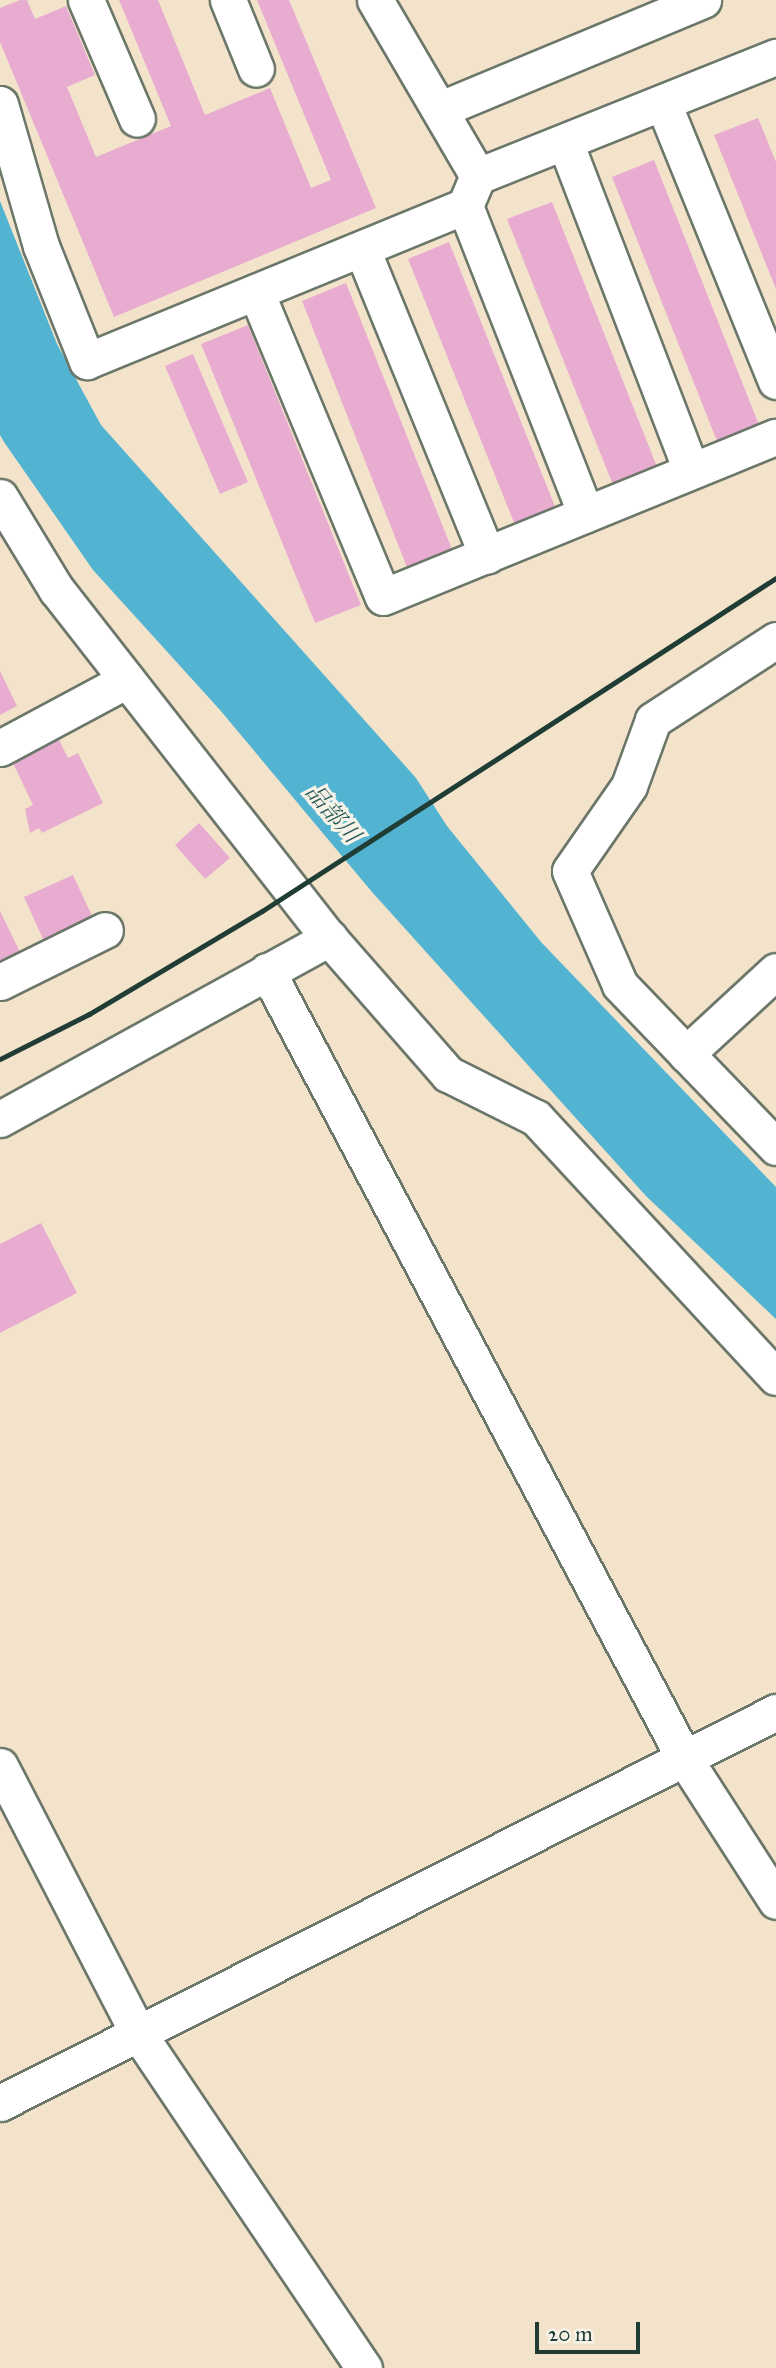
<!DOCTYPE html>
<meta charset="utf-8">
<style>
body{margin:0}
#map{position:relative;width:776px;height:2368px;overflow:hidden;background:#f4e3cb;font-family:"IM FELL Great Primer","Noto Serif JP",serif}
div>[style]{position:absolute}
.water>*{inset:0;background:#53b4d2}
.building>*{inset:0;background:#e8acd1}
.roads{filter:drop-shadow(2px 0 #6a7769) drop-shadow(-2px 0 #6a7769) drop-shadow(0 2px #6a7769) drop-shadow(0 -2px #6a7769)}
.minor>*{height:35px;margin:-17.5px;padding:0 17.5px;transform-origin:17.5px;border-radius:17.5px;background:#fff}
.rail>*{height:5px;margin:-2.5px;padding:0 2.5px;transform-origin:2.5px;border-radius:2.5px;background:#1f3d34}
span{translate:-50% -50%;white-space:nowrap;text-align:center;line-height:1.15;-webkit-text-stroke:6px #f7f3e8;paint-order:stroke}
.water-label{font-size:23px;color:#2c5b5c;font-style:italic}
.scale{position:absolute;left:535px;top:2322px;width:105px;height:32px;box-sizing:border-box;border:4px solid #1f3d34;border-top:0;padding-left:9px;font-size:21px;line-height:24px;white-space:nowrap;color:#1f3d34;-webkit-text-stroke:5px #f7f3e8;paint-order:stroke}
</style>
<div id="map">
<div class="water">
<i style="clip-path:polygon(0 201px,57px 344px,101px 425px,416px 778px,447px 826px,541px 942px,776px 1187px,776px 1319px,646px 1196px,372px 892px,220px 710px,93px 570px,4px 442px,0 435px)"></i>
</div>
<div class="building">
<i style="clip-path:polygon(20px 0,27px 0,35px 19px,66px 6px,95px 75px,67px 87px,96px 157px,171px 126px,119px 0,158px 0,205px 115px,270px 88px,311px 188px,331px 180px,257px 0,289px 0,376px 208px,114px 317px,0 42px,0 8px)"></i>
<i style="clip-path:polygon(758px 118px,776px 162px,776px 289px,714px 135px)"></i>
<i style="clip-path:polygon(654px 160px,763px 435px,721px 451px,612px 177px)"></i>
<i style="clip-path:polygon(552px 202px,661px 477px,617px 495px,507px 219px)"></i>
<i style="clip-path:polygon(449px 242px,560px 519px,519px 535px,408px 259px)"></i>
<i style="clip-path:polygon(346px 283px,457px 562px,412px 580px,302px 301px)"></i>
<i style="clip-path:polygon(248px 325px,361px 605px,315px 623px,201px 344px)"></i>
<i style="clip-path:polygon(193px 354px,248px 482px,220px 494px,165px 366px)"></i>
<i style="clip-path:polygon(0 671px,17px 706px,0 715px)"></i>
<i style="clip-path:polygon(58px 738px,68px 758px,78px 753px,103px 803px,42px 833px,39px 828px,30px 833px,25px 809px,33px 805px,12px 761px)"></i>
<i style="clip-path:polygon(199px 823px,230px 858px,205px 879px,175px 845px)"></i>
<i style="clip-path:polygon(73px 875px,92px 916px,43px 939px,24px 897px)"></i>
<i style="clip-path:polygon(0 911px,21px 954px,0 965px)"></i>
<i style="clip-path:polygon(41px 1223px,77px 1293px,0 1333px,0 1244px)"></i>
</div>
<div class="roads">
<div class="minor">
<i style="left:86px;top:0;width:129px;rotate:66.8deg"></i>
<i style="left:228px;top:0;width:74px;rotate:67.9deg"></i>
<i style="left:375px;top:0;width:204px;rotate:59.7deg"></i>
<i style="left:663px;top:103px;width:300px;rotate:67.9deg"></i>
<i style="left:0;top:104px;width:148px;rotate:73.9deg"></i>
<i style="left:41px;top:246px;width:124px;rotate:68.2deg"></i>
<i style="left:87px;top:361px;width:409px;rotate:-22.3deg"></i>
<i style="left:465px;top:206px;width:33px;rotate:-67deg"></i>
<i style="left:478px;top:176px;width:321px;rotate:-21.8deg"></i>
<i style="left:441px;top:109px;width:284px;rotate:-22.6deg"></i>
<i style="left:565px;top:142px;width:352px;rotate:69deg"></i>
<i style="left:465px;top:206px;width:331px;rotate:68.6deg"></i>
<i style="left:362px;top:249px;width:331px;rotate:67.8deg"></i>
<i style="left:256px;top:292px;width:330px;rotate:67.4deg"></i>
<i style="left:383px;top:597px;width:424px;rotate:-22.2deg"></i>
<i style="left:0;top:497px;width:108px;rotate:58.7deg"></i>
<i style="left:56px;top:589px;width:443px;rotate:52deg"></i>
<i style="left:329px;top:938px;width:181px;rotate:48.8deg"></i>
<i style="left:448px;top:1074px;width:98px;rotate:26.6deg"></i>
<i style="left:536px;top:1118px;width:353px;rotate:47.2deg"></i>
<i style="left:776px;top:640px;width:147px;rotate:147deg"></i>
<i style="left:653px;top:720px;width:70px;rotate:110deg"></i>
<i style="left:629px;top:786px;width:103px;rotate:124.8deg"></i>
<i style="left:570px;top:871px;width:124px;rotate:66.3deg"></i>
<i style="left:620px;top:985px;width:225px;rotate:46.1deg"></i>
<i style="left:0;top:748px;width:144px;rotate:-28.2deg"></i>
<i style="left:267px;top:971px;width:891px;rotate:62.08deg"></i>
<i style="left:684px;top:1758px;width:170px;rotate:57.2deg"></i>
<i style="left:0;top:982px;width:117px;rotate:-26.3deg"></i>
<i style="left:686px;top:1054px;width:122px;rotate:-42.7deg"></i>
<i style="left:0;top:1119px;width:376px;rotate:-28.8deg"></i>
<i style="left:0;top:1766px;width:301px;rotate:62.7deg"></i>
<i style="left:138px;top:2033px;width:404px;rotate:56deg"></i>
<i style="left:0;top:2103px;width:869px;rotate:-26.74deg"></i>
</div>
</div>
<div class="rail">
<i style="left:0;top:1059px;width:100px;rotate:-26.8deg"></i>
<i style="left:89px;top:1014px;width:201px;rotate:-30.8deg"></i>
<i style="left:262px;top:911px;width:612px;rotate:-32.94deg"></i>
</div>
<div class="water-label">
<span style="left:333px;top:813px;rotate:49deg">品部川</span>
</div>
<div class="scale">20 m</div>
</div>
